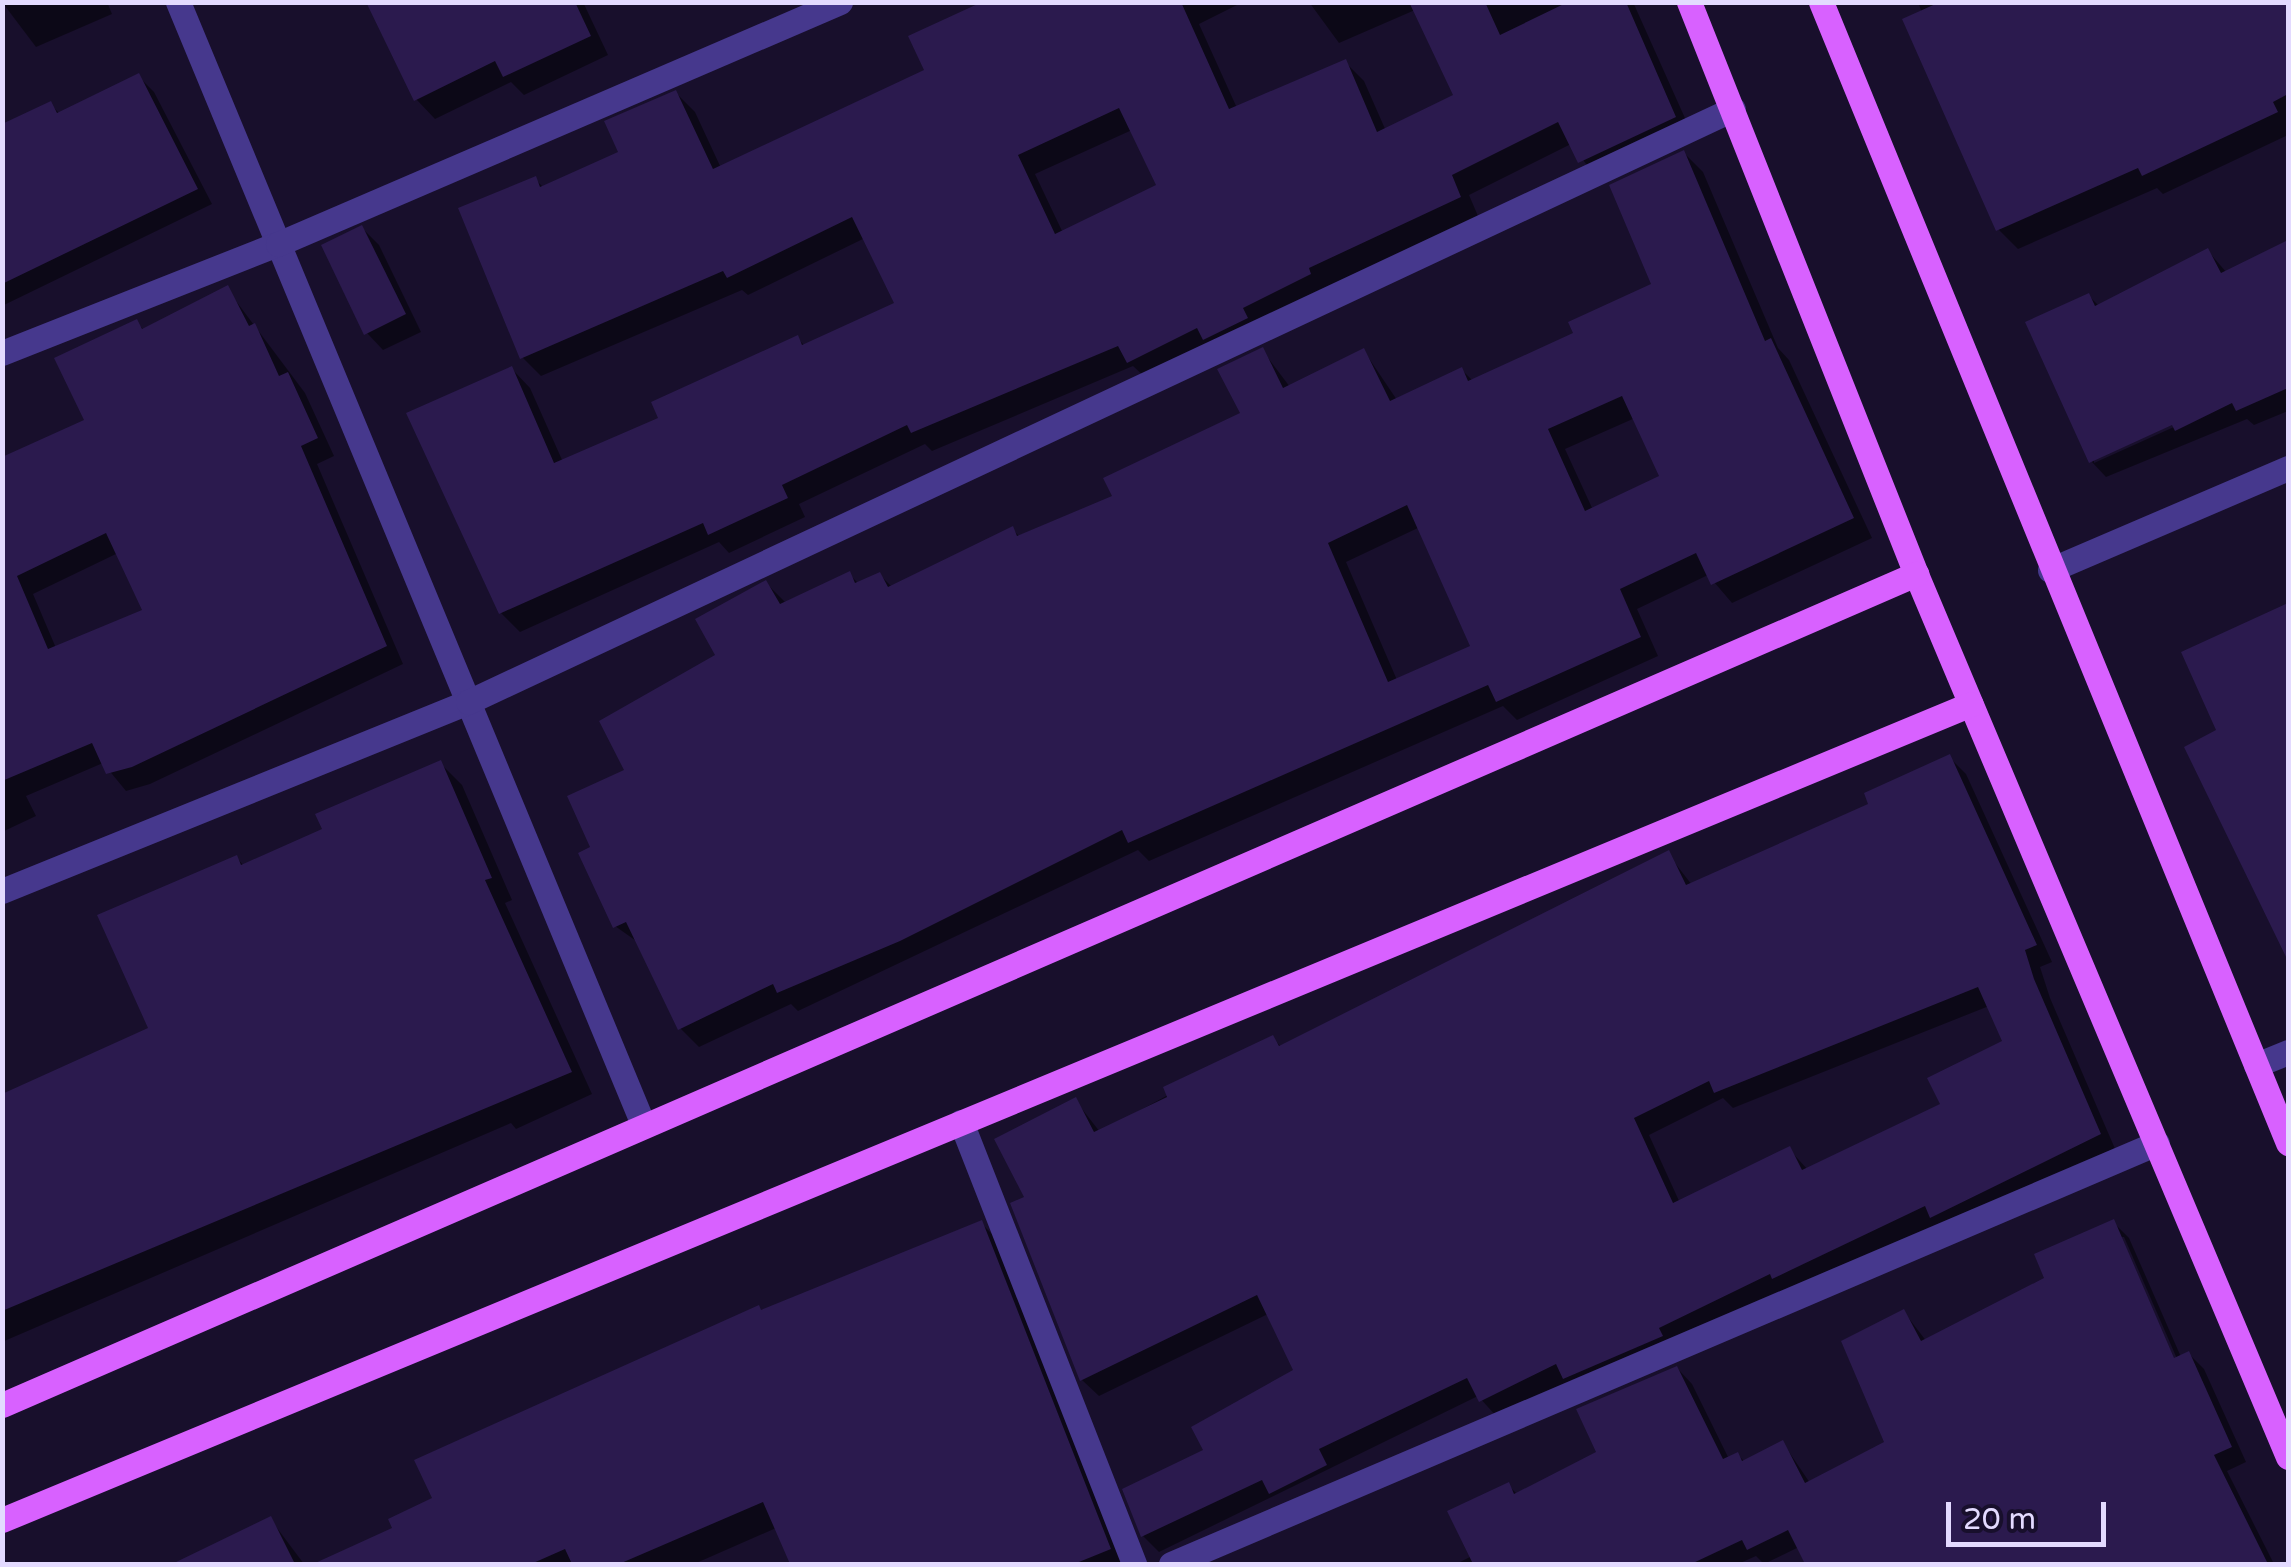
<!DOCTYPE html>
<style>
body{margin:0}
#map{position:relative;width:2291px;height:1567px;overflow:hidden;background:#180f2c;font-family:"Varela Round",sans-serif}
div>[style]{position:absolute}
.shadow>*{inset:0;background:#0007}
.building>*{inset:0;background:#2b1a4e}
.minor>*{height:25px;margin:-12.5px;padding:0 12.5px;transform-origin:12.5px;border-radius:12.5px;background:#46388d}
.major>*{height:25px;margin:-12.5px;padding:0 12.5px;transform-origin:12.5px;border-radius:12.5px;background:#d861ff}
span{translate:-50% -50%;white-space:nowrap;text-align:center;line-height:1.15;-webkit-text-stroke:8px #180f2c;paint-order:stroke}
.frame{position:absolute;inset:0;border:5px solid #e3daff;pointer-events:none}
.scale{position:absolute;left:1946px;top:1502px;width:160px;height:45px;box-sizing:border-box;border:5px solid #e3daff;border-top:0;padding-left:12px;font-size:30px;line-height:35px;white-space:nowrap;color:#e3daff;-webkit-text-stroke:8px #180f2c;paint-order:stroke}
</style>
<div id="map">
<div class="shadow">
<i style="clip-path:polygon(2px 2px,107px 2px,112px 14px,36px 47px)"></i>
<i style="clip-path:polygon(369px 2px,583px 2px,608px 55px,524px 95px,511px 82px,435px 119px,416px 99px)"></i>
<i style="clip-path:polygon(evenodd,1017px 2px,1243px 2px,1199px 24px,1237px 108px,1345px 62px,1364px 81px,1386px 131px,1456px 96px,1415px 10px,1339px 43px,1309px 2px,1633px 2px,1693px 136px,1599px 181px,1571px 144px,1469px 195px,1478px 216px,1148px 380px,1133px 366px,932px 451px,925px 444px,799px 504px,805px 517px,729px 553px,719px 542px,520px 632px,501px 613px,512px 369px,530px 388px,563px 462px,661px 419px,797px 338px,805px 346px,897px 305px,865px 238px,748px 295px,742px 290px,541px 376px,522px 357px,535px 179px,544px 188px,621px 153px,676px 93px,695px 112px,721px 168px,927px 71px,1017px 2px,1132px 130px,1160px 186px,1063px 233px,1035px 174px,1132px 130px)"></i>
<i style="clip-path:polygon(1918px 2px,2288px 2px,2288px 135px,2163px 194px,2157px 188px,2018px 249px,1998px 229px)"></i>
<i style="clip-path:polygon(138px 76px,154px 92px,212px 204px,4px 305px,2px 126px,50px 104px,60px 114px)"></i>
<i style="clip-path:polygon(evenodd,1684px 153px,1703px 172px,1778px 348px,1789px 360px,1872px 538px,1732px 603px,1708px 575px,1637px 609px,1658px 656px,1517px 720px,1503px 706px,1149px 861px,1138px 850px,798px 1011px,791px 1004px,699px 1047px,680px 1028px,639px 943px,615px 926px,593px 848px,627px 772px,719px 656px,766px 583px,785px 602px,849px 574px,859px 584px,880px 575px,892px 587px,1012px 529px,1020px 537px,1115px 498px,1243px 414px,1262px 350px,1290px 387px,1364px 351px,1397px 400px,1462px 370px,1473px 381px,1577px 334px,1655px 285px,1684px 153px,1635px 418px,1663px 477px,1593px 510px,1565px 449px,1635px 418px,1684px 153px,1420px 527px,1474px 647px,1397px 680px,1346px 562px,1420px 527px)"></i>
<i style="clip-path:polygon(362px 228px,379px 245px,421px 332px,383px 350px,367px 333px)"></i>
<i style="clip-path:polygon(evenodd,2288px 242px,2288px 411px,2254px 425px,2247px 419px,2106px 477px,2091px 461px,2089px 296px,2099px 306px,2208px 251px,2227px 273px,2288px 242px,2183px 418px,2185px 422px,2094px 463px,2094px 458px,2183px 418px)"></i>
<i style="clip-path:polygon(evenodd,227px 289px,305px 393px,334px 456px,317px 464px,403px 664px,150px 784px,126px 791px,103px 763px,26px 796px,36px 816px,2px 832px,2px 460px,87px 421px,136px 322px,145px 331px,227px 289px,118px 553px,145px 611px,56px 648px,33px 594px,118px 553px)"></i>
<i style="clip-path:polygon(2288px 604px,2288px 911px,2278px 916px,2220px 732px,2184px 653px)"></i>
<i style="clip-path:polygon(evenodd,1949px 757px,1966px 774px,2052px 962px,2040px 967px,2050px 998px,2116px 1151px,1497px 1417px,1478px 1396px,1159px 1552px,1143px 1536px,1296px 1371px,1268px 1314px,1099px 1396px,1082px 1380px,1027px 1198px,1075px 1100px,1100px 1132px,1273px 1038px,1282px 1048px,1668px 854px,1692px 885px,1872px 805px,1949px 757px,1989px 1006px,2005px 1042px,1943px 1106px,1808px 1170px,1789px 1149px,1680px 1203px,1649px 1135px,1723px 1098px,1733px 1108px,1989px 1006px)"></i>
<i style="clip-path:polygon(440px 763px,462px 785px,512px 900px,505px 903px,592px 1094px,516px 1129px,511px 1123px,2px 1342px,2px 1096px,151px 1030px,237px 858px,244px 866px,325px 830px)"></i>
<i style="clip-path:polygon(evenodd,2113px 1222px,2129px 1238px,2181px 1357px,2189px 1354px,2204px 1369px,2246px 1462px,2227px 1471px,2274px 1564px,1807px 1564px,1799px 1547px,1764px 1564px,1756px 1556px,1738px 1564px,1456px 1564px,1472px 1556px,1508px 1485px,1518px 1495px,1599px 1453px,1677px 1368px,1692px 1384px,1729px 1459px,1738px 1455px,1745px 1462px,1783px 1443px,1810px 1483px,1888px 1443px,1904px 1312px,1927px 1342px,2047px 1279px,2113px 1222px,2119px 1237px,2124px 1237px,2181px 1368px,2177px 1370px,2119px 1237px)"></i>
<i style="clip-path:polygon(981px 1223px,1003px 1245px,1128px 1564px,819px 1564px,998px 1479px,979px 1439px,694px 1564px,319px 1564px,395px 1529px,436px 1499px,762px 1312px)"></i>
<i style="clip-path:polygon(271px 1520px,304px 1564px,202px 1564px,197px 1555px)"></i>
</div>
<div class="building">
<i style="clip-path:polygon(366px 2px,575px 2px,591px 36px,503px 77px,495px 61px,414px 101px)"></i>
<i style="clip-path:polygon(evenodd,982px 2px,1181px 2px,1229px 109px,1346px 59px,1377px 132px,1453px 95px,1409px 2px,1485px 2px,1500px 35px,1568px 2px,1626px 2px,1676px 117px,1578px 163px,1558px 122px,1452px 175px,1461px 197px,1309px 268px,1311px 274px,1243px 308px,1248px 318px,1203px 340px,1197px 328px,1127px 363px,1118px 346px,911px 433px,907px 425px,782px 485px,788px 498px,708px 535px,703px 523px,499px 614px,406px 413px,512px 366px,554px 463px,658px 418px,651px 402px,798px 335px,802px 345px,894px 303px,852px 217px,727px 278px,723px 271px,520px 359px,458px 208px,536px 176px,540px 187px,618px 152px,604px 121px,676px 90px,713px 169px,924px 70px,908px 36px,982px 2px,1119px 108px,1156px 185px,1055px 234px,1018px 155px,1119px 108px)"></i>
<i style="clip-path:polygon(1940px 2px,2288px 2px,2288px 94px,2273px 102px,2278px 112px,2142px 176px,2138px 168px,1996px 231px,1902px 19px)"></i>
<i style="clip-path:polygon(139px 73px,198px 189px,2px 284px,2px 124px,51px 101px,57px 113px)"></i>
<i style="clip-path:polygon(evenodd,1684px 150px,1765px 341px,1771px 338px,1854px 518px,1711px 585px,1696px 553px,1620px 589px,1641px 637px,1496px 702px,1488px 685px,1128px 843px,1122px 830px,900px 941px,777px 993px,773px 984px,678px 1030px,626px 922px,613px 928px,578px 853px,590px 847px,567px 796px,624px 770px,599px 721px,715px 655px,695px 619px,766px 580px,780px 604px,850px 571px,855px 583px,880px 572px,888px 587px,1013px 526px,1017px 536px,1112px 496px,1103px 478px,1240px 413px,1217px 369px,1263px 347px,1283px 388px,1364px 348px,1390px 401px,1462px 367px,1468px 381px,1573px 333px,1568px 322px,1651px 284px,1609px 185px,1684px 150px,1622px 396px,1659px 476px,1585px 511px,1548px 429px,1622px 396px,1684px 150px,1407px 505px,1470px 646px,1388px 682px,1328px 543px,1407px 505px)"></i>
<i style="clip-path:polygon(362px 225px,406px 314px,364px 335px,321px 245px)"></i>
<i style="clip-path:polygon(2288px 240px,2288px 388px,2236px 411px,2232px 403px,2175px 431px,2172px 425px,2089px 463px,2025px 322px,2089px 293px,2095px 306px,2208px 248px,2221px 273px)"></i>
<i style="clip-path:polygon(evenodd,228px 285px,249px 326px,255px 323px,279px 376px,288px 372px,318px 438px,301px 446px,387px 646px,132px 767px,106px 774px,92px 743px,2px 781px,2px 457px,84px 420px,54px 358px,137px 319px,142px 329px,228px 285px,106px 533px,142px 610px,48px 649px,17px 576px,106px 533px)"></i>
<i style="clip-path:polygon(2288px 603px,2288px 961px,2184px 747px,2216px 730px,2181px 652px)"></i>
<i style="clip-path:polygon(evenodd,1950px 754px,2037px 945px,2025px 950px,2034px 979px,2101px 1134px,1930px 1218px,1925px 1206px,1772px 1279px,1770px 1274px,1659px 1328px,1663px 1336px,1563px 1379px,1556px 1364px,1479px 1402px,1467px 1378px,1319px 1449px,1327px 1465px,1269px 1494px,1262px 1480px,1141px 1537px,1122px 1489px,1203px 1450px,1191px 1427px,1293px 1370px,1257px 1295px,1080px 1381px,1010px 1203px,1024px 1197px,994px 1139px,1076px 1097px,1094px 1132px,1167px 1097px,1163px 1087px,1273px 1035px,1279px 1046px,1669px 850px,1686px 885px,1868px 804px,1864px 793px,1950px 754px,1978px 987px,2002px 1041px,1927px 1078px,1940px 1104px,1802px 1170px,1790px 1146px,1673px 1203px,1634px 1118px,1709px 1081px,1714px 1093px,1978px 987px)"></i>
<i style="clip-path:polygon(441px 760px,492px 878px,485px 880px,572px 1072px,2px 1311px,2px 1094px,148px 1028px,97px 915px,237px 855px,241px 865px,322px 829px,315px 814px)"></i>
<i style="clip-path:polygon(2114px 1219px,2174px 1358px,2189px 1351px,2232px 1447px,2214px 1455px,2268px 1564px,1805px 1564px,1788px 1530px,1747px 1550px,1742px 1540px,1691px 1564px,1473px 1564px,1447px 1511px,1509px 1482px,1514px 1494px,1596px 1452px,1576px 1409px,1677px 1366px,1723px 1459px,1738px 1452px,1742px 1461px,1783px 1440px,1805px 1483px,1884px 1442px,1841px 1341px,1904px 1309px,1921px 1341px,2044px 1278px,2034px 1254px)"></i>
<i style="clip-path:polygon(982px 1220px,1111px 1549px,1074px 1564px,790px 1564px,763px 1502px,619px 1564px,572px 1564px,565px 1549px,531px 1564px,313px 1564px,392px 1528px,388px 1519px,432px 1498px,414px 1460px,759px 1305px,761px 1310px)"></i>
<i style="clip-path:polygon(271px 1516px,295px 1564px,172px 1564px)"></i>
</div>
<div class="minor">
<i style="left:178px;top:2px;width:1215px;rotate:67.49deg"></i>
<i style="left:2px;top:353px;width:297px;rotate:-21.6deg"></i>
<i style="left:278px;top:244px;width:612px;rotate:-23.3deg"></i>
<i style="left:2050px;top:570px;width:259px;rotate:-23.2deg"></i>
<i style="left:2px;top:891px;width:503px;rotate:-22.08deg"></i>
<i style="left:468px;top:702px;width:1397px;rotate:-25.12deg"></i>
<i style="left:2256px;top:1065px;width:35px;rotate:-22deg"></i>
<i style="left:961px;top:1122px;width:475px;rotate:68.6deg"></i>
<i style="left:1171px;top:1564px;width:1072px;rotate:-23.12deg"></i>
</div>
<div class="major">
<i style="left:1689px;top:2px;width:615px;rotate:68.35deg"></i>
<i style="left:1916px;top:574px;width:958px;rotate:67.15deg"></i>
<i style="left:1821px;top:2px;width:1233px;rotate:67.74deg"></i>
<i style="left:2px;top:1405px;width:2087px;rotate:-23.47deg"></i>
<i style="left:2px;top:1520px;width:2131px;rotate:-22.51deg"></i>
</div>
<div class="frame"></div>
<div class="scale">20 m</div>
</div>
